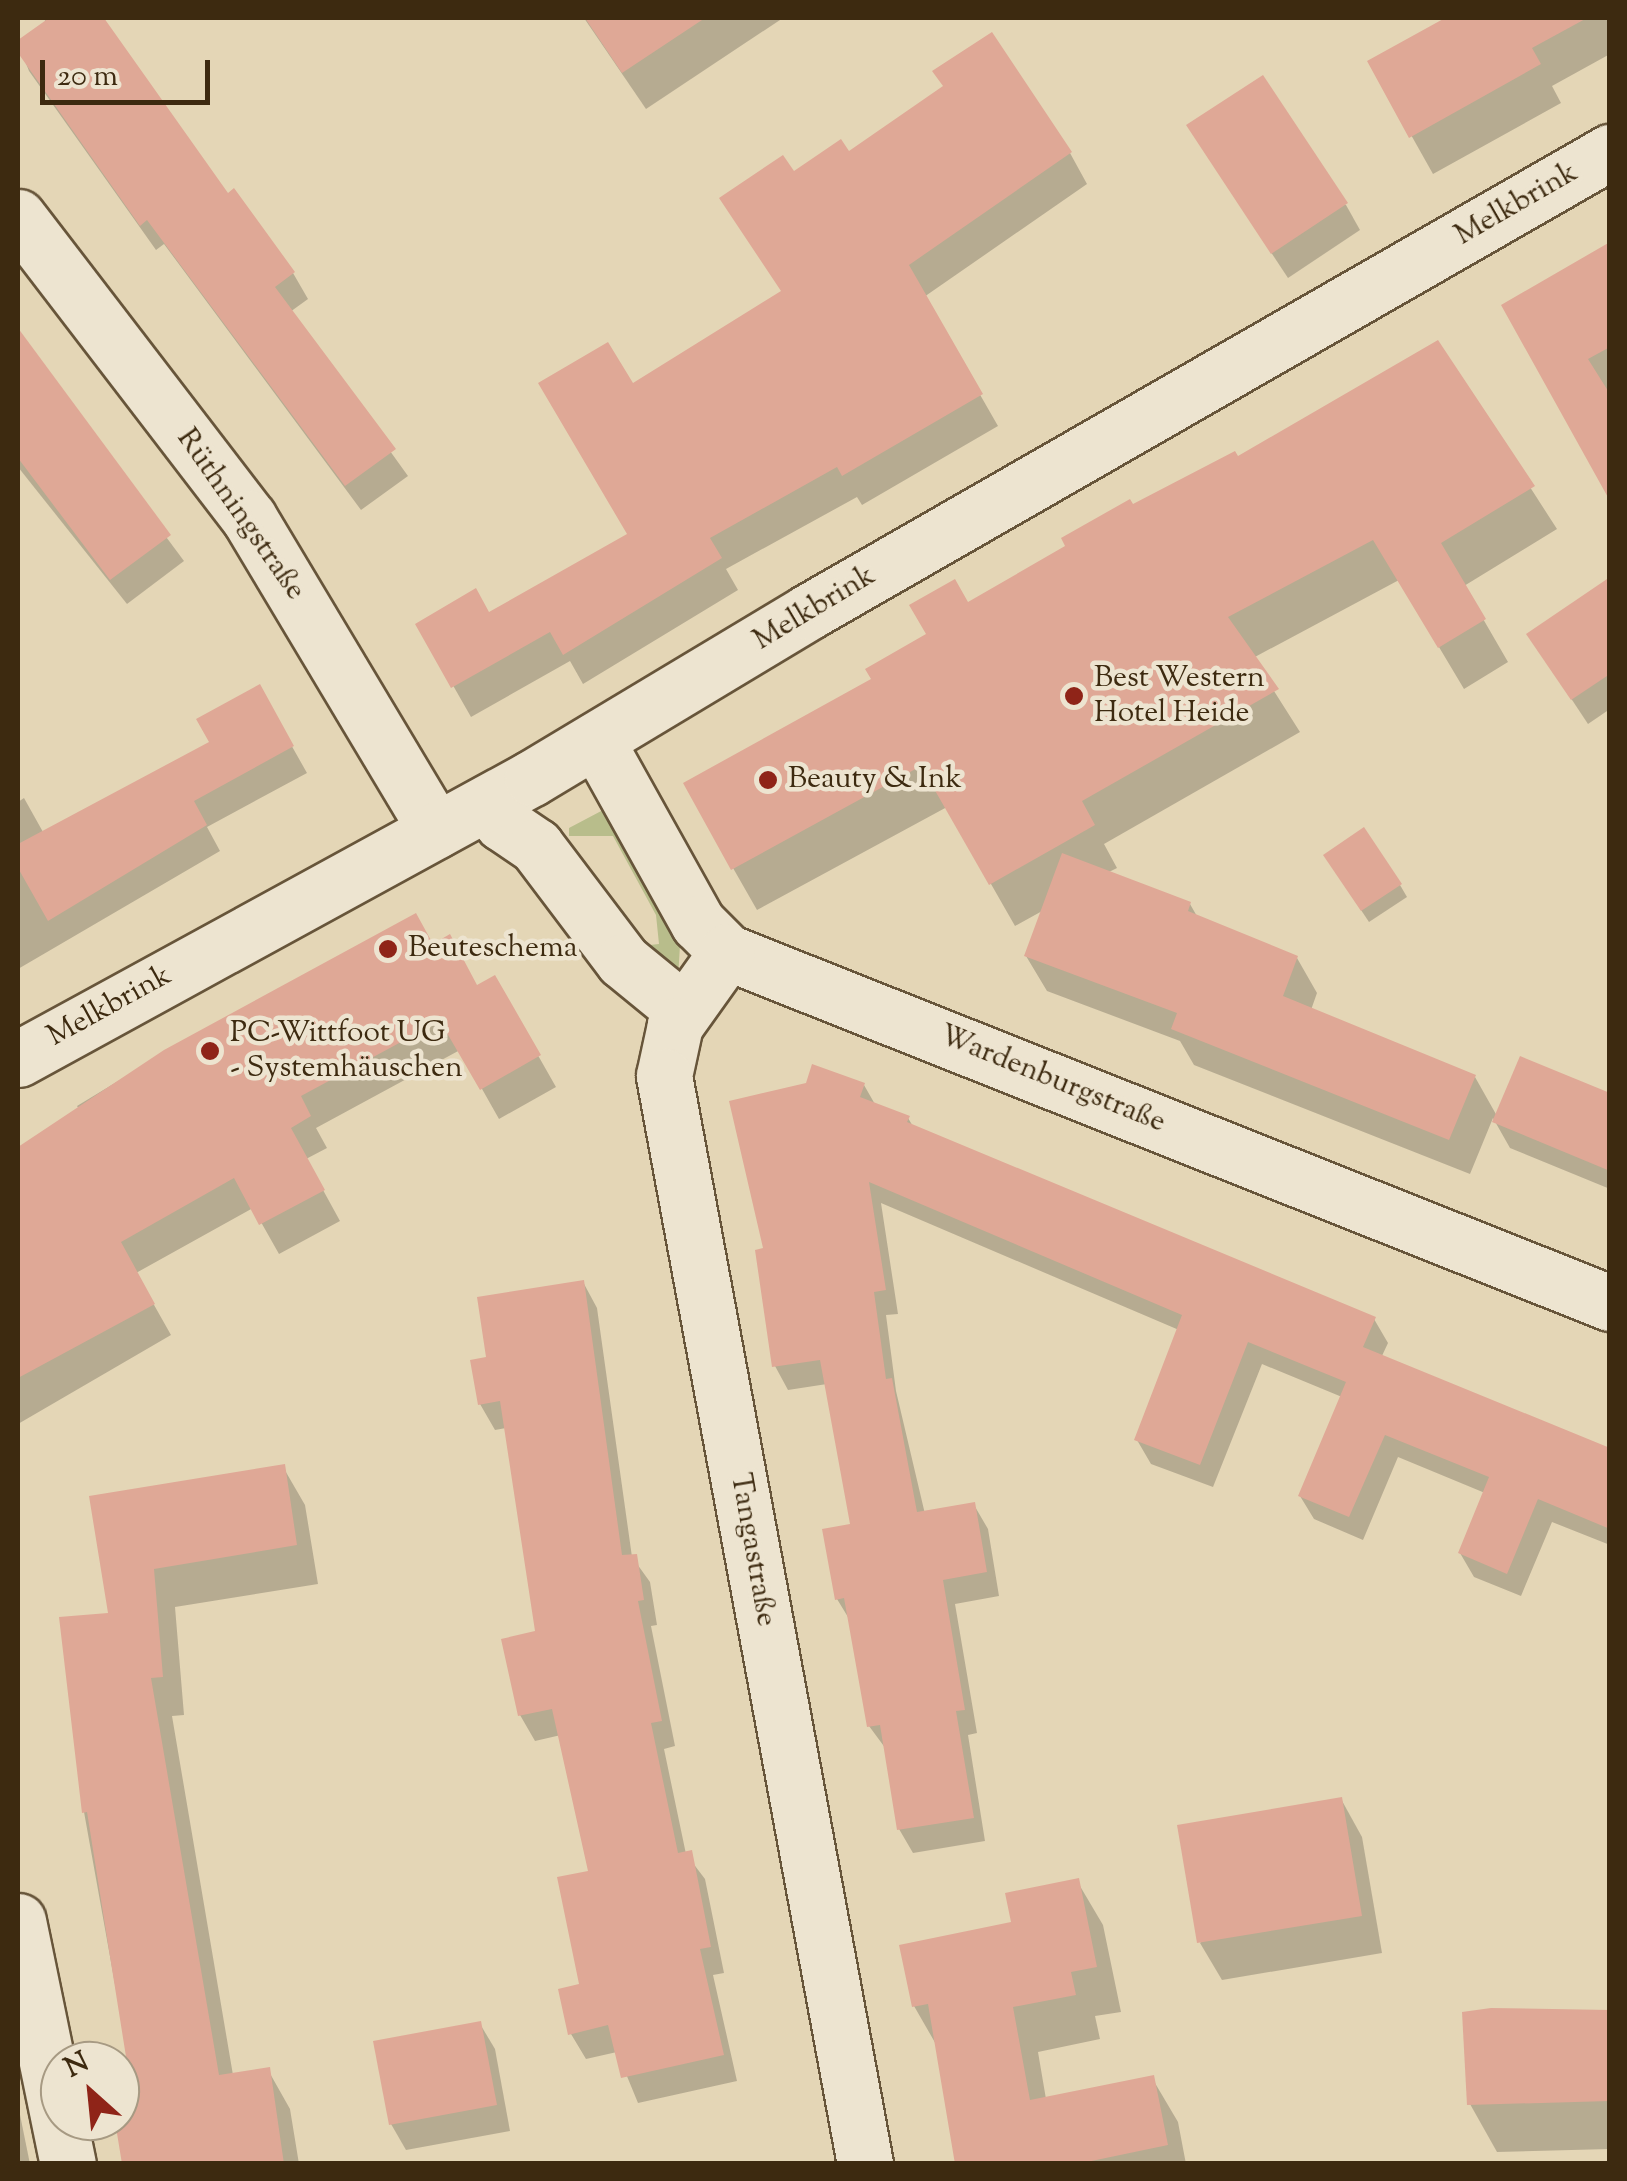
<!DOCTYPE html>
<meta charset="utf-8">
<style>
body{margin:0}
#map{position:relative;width:1627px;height:2181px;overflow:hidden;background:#e4d6b6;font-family:"Sorts Mill Goudy",serif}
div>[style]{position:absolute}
.green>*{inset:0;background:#b8bd8b}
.shadow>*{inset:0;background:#0003}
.building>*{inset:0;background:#dfa896}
.roads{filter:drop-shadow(2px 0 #67553a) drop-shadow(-2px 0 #67553a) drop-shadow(0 2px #67553a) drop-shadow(0 -2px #67553a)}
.minor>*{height:55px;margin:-27.5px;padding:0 27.5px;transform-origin:27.5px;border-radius:27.5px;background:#ede4d0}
.dots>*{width:28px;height:28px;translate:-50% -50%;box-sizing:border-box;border:5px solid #ede4d0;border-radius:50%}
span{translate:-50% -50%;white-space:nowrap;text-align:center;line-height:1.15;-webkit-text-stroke:9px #ede4d0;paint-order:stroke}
.street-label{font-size:30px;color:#3d2a10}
.poi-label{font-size:30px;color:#3d2a10}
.left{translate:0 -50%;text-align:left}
.frame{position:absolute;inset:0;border:20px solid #3d2a10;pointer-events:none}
.north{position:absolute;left:40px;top:2041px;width:100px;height:100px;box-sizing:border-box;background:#ede4d0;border:2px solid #a79a83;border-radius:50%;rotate:333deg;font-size:28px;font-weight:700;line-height:40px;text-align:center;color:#3d2a10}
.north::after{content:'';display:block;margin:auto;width:35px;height:45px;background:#8f2418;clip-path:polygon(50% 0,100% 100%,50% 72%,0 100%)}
.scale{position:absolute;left:40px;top:60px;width:170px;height:45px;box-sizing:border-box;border:5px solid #3d2a10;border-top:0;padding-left:12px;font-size:30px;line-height:35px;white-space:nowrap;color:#3d2a10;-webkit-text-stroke:8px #ede4d0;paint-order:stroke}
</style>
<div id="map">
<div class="green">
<i style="clip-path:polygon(605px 809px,680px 945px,678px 979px,631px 947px,659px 944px,656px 915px,613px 836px,569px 836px,569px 828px)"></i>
</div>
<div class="shadow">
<i style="clip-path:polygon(43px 18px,101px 18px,227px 196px,293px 273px,308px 299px,290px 312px,408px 476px,361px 510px,164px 244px,156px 250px,29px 71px,18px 43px,47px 23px)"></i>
<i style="clip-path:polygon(584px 18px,783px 18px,646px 109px)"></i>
<i style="clip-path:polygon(1450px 18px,1610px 18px,1610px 54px,1552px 86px,1561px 103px,1433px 174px,1370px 62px)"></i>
<i style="clip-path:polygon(1204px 151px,1346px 205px,1360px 230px,1288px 278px)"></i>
<i style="clip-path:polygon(1070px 153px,1087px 184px,924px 297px,998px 426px,862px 505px,857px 497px,726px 569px,738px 590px,583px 684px,570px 661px,471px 717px,418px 624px,488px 615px,630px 535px,632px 387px,783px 293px,793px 174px,848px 155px)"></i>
<i style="clip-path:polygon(1610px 245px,1610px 494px,1505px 306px)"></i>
<i style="clip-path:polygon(18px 338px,184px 561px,127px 604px,18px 467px)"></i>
<i style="clip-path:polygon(1437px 343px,1557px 529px,1464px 586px,1508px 662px,1464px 689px,1399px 580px,1253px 658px,1300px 732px,1104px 844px,1117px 868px,1107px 873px,1190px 904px,1198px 918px,1297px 958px,1317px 993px,1311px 1010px,1475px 1077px,1497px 1116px,1610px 1096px,1610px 1189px,1510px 1148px,1493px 1118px,1470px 1174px,1194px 1065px,1180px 1041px,1047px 991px,1026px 956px,1044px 910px,1015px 926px,947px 807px,757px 910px,733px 868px,875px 680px,967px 605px,1132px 507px,1237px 459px)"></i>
<i style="clip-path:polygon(1610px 579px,1610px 709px,1588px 724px,1529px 635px)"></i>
<i style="clip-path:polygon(259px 688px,307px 773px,207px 827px,220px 851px,18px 969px,18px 802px,24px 798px,43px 832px,212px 743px)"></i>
<i style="clip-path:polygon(1333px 868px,1400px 885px,1407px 897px,1369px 922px)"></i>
<i style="clip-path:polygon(433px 947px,477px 988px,494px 978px,556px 1087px,499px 1119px,460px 1050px,316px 1128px,327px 1148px,306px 1159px,340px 1221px,279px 1254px,253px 1208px,136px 1273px,171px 1335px,18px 1424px,18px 1281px,42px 1267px,18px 1222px,18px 1149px,82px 1114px,77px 1106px,166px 1052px)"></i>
<i style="clip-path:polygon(864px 1085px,876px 1106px,908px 1118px,914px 1128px,1374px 1319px,1388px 1343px,1381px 1358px,1610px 1450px,1610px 1545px,1552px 1522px,1521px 1596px,1474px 1577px,1460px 1553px,1485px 1493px,1398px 1457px,1363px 1540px,1314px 1519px,1300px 1496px,1342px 1397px,1262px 1364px,1213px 1487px,1151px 1464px,1137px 1440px,1179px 1330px,881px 1203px,898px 1314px,886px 1315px,896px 1391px,925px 1514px,974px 1505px,988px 1529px,999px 1596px,955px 1604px,977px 1733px,968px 1735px,985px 1841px,913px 1853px,899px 1829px,886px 1749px,869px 1726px,851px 1622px,837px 1599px,853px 1526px,827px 1384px,788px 1390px,775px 1366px,766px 1250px)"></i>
<i style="clip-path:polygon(583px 1282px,597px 1308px,632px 1557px,650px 1582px,657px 1625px,651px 1626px,675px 1746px,664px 1749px,686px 1854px,705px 1879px,724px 1973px,713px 1975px,737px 2081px,638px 2103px,617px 2052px,586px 2059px,571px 2034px,582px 1986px,591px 1873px,561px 1735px,535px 1741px,520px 1715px,538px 1633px,506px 1428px,495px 1430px,480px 1404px,489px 1359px)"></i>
<i style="clip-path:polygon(283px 1467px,305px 1505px,318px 1584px,175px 1607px,184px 1715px,172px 1716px,233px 2075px,268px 2070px,290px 2109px,299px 2164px,124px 2164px,134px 2090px,84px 1812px,111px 1615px,91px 1498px)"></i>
<i style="clip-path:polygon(1341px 1799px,1362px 1837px,1382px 1953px,1222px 1980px,1200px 1943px)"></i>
<i style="clip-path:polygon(1077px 1881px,1103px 1925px,1121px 2012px,1095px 2016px,1100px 2039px,1038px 2052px,1046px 2099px,1152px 2078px,1178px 2122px,1186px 2164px,958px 2164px,937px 2046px,914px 2006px)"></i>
<i style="clip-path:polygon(1610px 2014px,1610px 2149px,1497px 2152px,1470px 2104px)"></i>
<i style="clip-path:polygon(480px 2024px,495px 2049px,510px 2131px,406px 2150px,391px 2124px)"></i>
<i style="clip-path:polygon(18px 2105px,30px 2164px,18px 2164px)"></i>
</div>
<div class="building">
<i style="clip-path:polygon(49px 18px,104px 18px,228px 193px,234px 188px,295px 272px,275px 287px,396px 449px,345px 486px,147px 220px,140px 226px,18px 53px,18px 40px)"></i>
<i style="clip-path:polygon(585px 18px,705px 18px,622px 73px)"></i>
<i style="clip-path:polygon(1445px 18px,1587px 18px,1532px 48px,1541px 64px,1409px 138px,1367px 61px)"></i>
<i style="clip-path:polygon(992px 32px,1072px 152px,909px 265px,983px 394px,842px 476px,837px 467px,710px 538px,722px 558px,563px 655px,550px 632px,451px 688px,415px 624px,476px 588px,489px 612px,627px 534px,538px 383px,608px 342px,633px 383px,781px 291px,719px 198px,783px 155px,794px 171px,841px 139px,849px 151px,943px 86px,932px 71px)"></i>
<i style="clip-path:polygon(1263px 75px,1348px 203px,1271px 254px,1186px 125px)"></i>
<i style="clip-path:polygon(1610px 242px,1610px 347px,1588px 359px,1610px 394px,1610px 501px,1501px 305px)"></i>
<i style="clip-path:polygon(18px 328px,171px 535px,110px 580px,18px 458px)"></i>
<i style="clip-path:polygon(1438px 340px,1535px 486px,1441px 543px,1486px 619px,1438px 648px,1373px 540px,1228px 617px,1279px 689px,1082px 801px,1095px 825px,989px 885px,921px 766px,731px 870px,683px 783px,871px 679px,865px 669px,926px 634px,909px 605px,955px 579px,968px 602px,1065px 546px,1061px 538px,1130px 499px,1133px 504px,1235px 451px,1238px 456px)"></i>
<i style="clip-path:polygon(1610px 577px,1610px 674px,1571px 700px,1526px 634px)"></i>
<i style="clip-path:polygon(260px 684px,294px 746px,194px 801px,207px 825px,48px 921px,18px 868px,18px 844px,209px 742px,196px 719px)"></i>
<i style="clip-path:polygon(1364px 827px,1402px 884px,1361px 911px,1323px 855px)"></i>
<i style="clip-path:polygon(1062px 853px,1191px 902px,1188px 911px,1298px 956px,1283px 996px,1476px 1075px,1449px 1140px,1171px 1029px,1177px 1013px,1024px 956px)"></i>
<i style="clip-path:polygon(416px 913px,433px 944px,450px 934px,477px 985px,495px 975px,541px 1055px,480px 1090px,440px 1021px,301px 1096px,311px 1116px,291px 1128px,325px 1190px,259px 1225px,234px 1178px,121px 1242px,155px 1304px,18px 1378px,18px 1147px,164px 1050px)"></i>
<i style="clip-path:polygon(1520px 1056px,1610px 1093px,1610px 1171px,1492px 1122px)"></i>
<i style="clip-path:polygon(812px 1064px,865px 1083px,860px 1097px,910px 1116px,907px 1122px,1376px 1317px,1363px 1347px,1610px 1448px,1610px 1529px,1538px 1499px,1507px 1574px,1458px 1553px,1489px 1477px,1385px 1435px,1349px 1517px,1298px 1496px,1346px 1382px,1248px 1342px,1200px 1465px,1134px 1440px,1182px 1315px,869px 1182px,886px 1290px,874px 1292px,886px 1379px,892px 1378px,917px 1512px,975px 1502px,987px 1572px,943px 1580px,965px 1710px,956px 1711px,974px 1818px,897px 1830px,880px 1725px,867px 1727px,844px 1598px,835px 1600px,822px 1529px,850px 1524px,820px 1360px,772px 1367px,755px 1250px,763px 1248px,729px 1101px,806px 1083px)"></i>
<i style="clip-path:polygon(584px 1280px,622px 1555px,637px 1554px,644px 1600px,638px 1601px,662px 1721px,651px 1723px,678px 1853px,692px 1850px,711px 1947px,700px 1949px,724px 2055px,621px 2078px,608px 2025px,568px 2035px,558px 1989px,579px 1984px,557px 1877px,588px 1871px,552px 1709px,518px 1716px,501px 1639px,535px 1631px,500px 1401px,478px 1405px,470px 1360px,486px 1357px,477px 1297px)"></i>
<i style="clip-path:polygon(285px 1464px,297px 1545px,154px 1569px,163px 1677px,151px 1678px,219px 2075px,270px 2067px,284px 2164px,122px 2164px,115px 2121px,120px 2090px,131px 2088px,87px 1812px,82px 1813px,59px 1617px,108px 1613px,89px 1496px)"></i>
<i style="clip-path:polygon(1342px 1797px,1362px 1916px,1197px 1943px,1177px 1825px)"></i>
<i style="clip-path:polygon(1079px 1878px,1097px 1967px,1071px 1972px,1076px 1995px,1013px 2007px,1030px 2100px,1154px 2075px,1168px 2145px,1077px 2164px,955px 2164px,928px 2004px,912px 2007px,899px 1945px,1011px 1922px,1005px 1893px)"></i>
<i style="clip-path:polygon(1491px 2008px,1610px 2010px,1610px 2101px,1467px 2105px,1462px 2012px)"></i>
<i style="clip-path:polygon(481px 2021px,497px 2105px,389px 2125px,373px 2041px)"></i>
</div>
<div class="roads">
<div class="minor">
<i style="left:18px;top:217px;width:379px;rotate:52.5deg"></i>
<i style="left:249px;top:518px;width:364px;rotate:59.1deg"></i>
<i style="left:596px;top:740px;width:210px;rotate:60.9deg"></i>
<i style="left:698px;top:923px;width:41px;rotate:45deg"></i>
<i style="left:727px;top:952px;width:950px;rotate:21.68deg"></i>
<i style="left:489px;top:802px;width:25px;rotate:58deg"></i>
<i style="left:502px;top:823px;width:41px;rotate:34.1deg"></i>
<i style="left:536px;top:846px;width:144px;rotate:52.9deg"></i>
<i style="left:623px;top:961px;width:79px;rotate:39.3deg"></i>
<i style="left:727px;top:952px;width:90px;rotate:125.5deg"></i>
<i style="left:675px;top:1025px;width:52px;rotate:102.2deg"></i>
<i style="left:664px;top:1076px;width:1106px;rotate:79.53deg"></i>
<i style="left:18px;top:1059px;width:586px;rotate:-28.67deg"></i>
<i style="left:532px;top:778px;width:322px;rotate:-31deg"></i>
<i style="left:808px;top:612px;width:925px;rotate:-29.84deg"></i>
<i style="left:18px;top:1921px;width:248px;rotate:78.4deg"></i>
</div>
</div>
<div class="dots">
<i style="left:1074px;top:696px;background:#8f2418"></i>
<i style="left:768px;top:780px;background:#8f2418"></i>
<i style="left:388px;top:949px;background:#8f2418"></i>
<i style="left:210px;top:1051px;background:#8f2418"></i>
</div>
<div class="street-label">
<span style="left:1517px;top:205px;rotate:-30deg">Melkbrink</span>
<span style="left:240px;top:515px;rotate:55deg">Rüthningstraße</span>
<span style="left:815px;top:609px;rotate:-31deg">Melkbrink</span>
<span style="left:110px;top:1007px;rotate:-29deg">Melkbrink</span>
<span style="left:1052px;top:1080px;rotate:22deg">Wardenburgstraße</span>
<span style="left:752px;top:1550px;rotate:80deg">Tangastraße</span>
</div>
<div class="poi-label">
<span class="left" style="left:1094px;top:696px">Best Western<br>Hotel Heide</span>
<span class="left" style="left:788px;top:780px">Beauty &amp; Ink</span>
<span class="left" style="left:408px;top:949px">Beuteschema</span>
<span class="left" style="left:230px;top:1051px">PC-Wittfoot UG<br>- Systemhäuschen</span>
</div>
<div class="frame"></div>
<div class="north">N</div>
<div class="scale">20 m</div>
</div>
